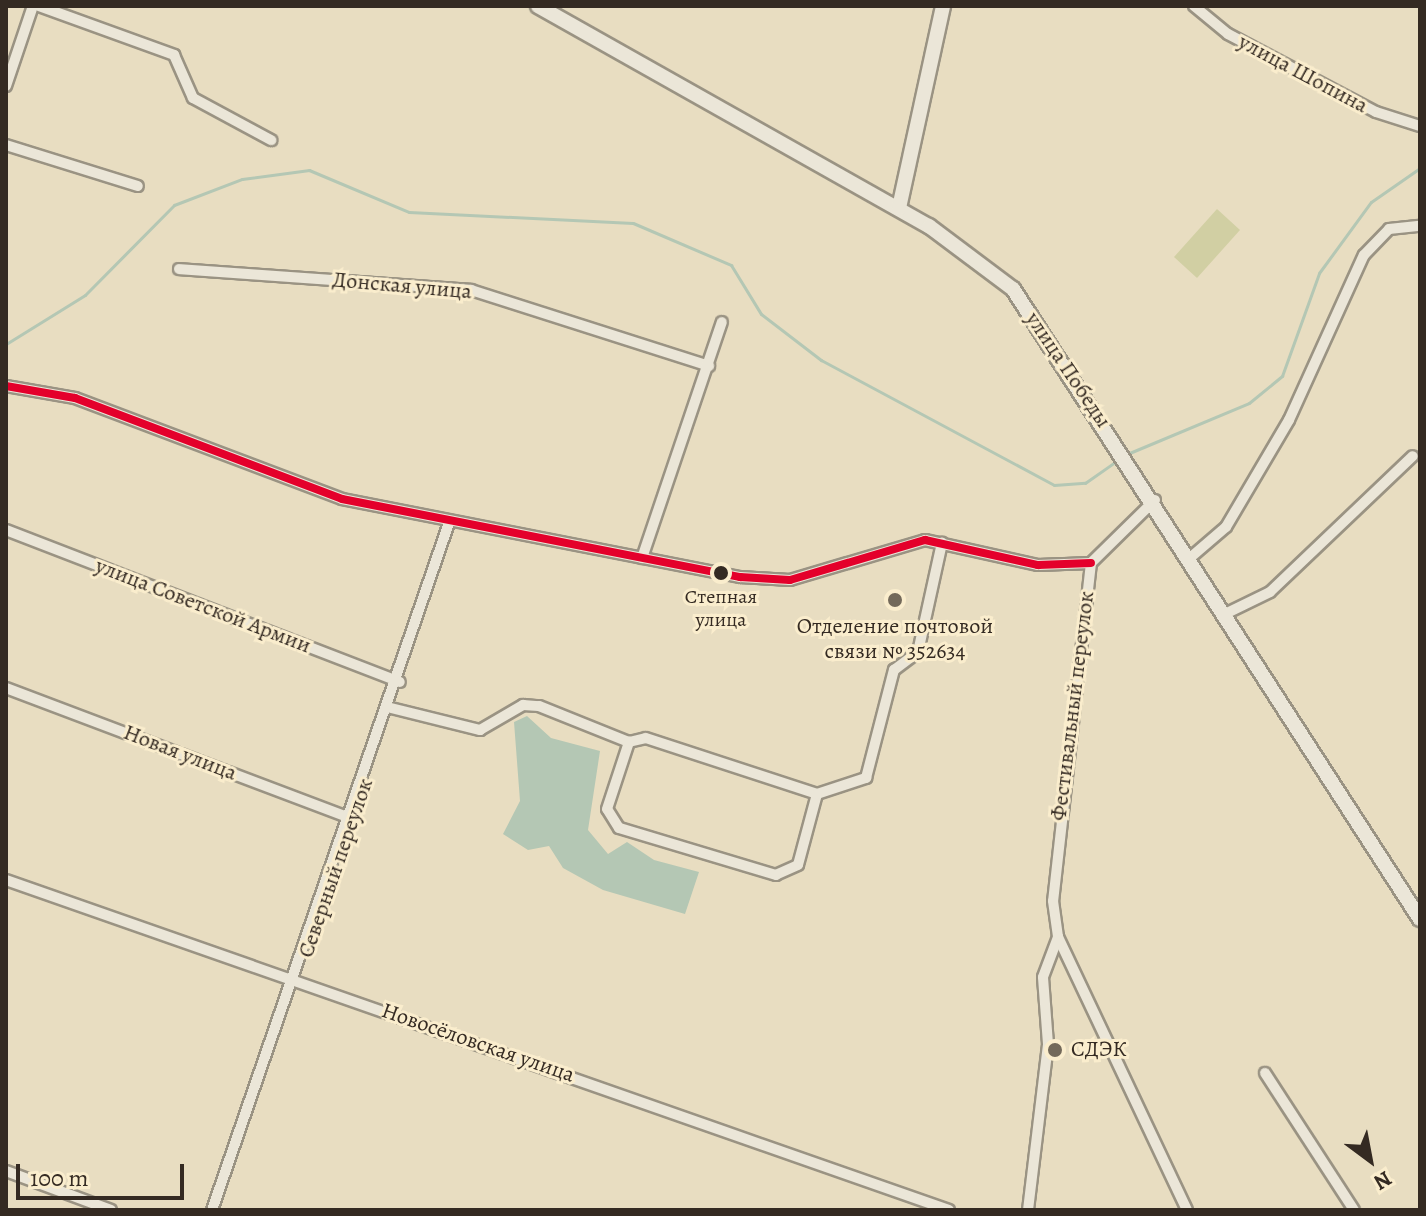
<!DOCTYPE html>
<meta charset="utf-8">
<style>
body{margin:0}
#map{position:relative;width:1426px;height:1216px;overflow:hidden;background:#e8ddc1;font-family:Alegreya,serif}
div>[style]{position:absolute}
.green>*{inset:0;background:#d1cfa3}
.water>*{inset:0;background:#b4c7b4}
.stream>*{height:3px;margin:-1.5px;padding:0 1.5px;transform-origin:1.5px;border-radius:1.5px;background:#b4c7b4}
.roads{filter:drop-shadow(2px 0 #9a9383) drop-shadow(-2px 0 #9a9383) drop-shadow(0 2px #9a9383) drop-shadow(0 -2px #9a9383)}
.street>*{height:10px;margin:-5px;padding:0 5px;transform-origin:5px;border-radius:5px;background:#ebe6d8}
.secondary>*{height:14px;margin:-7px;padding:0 7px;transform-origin:7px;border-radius:7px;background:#ebe6d8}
.bus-1>*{height:8px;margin:-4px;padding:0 4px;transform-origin:4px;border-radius:4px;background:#e4002b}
.dots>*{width:22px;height:22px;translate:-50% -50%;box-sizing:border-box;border:4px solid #faedcd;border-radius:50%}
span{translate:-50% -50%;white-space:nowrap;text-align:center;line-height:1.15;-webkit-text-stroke:6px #faedcd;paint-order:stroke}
.bus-label{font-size:20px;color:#342a22}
.street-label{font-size:22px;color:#342a22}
.poi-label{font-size:22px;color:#342a22}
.left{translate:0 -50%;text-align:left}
.frame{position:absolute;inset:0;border:8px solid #342a22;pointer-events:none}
.north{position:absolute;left:1330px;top:1120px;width:80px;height:80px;-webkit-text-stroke:6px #faedcd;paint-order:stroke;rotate:148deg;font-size:22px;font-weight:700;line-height:32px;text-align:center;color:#342a22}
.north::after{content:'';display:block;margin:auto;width:28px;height:36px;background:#342a22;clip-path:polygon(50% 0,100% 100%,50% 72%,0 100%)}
.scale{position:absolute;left:16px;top:1164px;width:168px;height:36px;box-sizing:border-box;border:4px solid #342a22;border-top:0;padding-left:10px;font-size:24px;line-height:28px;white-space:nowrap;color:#342a22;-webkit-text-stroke:6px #faedcd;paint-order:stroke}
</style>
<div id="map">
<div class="green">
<i style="clip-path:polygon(1217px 209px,1240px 230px,1197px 278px,1174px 257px)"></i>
</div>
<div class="water">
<i style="clip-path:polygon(527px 716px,551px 738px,600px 751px,588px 830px,608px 854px,627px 842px,654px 860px,699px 872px,685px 914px,603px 890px,563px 868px,549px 846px,528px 850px,503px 834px,520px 801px,514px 722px)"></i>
</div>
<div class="stream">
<i style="left:6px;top:344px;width:93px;rotate:-31.8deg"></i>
<i style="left:85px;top:295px;width:127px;rotate:-45.3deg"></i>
<i style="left:174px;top:205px;width:73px;rotate:-20.9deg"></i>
<i style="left:242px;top:179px;width:68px;rotate:-7.7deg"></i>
<i style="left:309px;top:170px;width:108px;rotate:22.8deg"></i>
<i style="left:409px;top:212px;width:224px;rotate:2.8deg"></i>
<i style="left:633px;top:223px;width:107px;rotate:23.2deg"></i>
<i style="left:731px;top:265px;width:57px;rotate:58.5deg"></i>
<i style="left:761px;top:314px;width:76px;rotate:37.5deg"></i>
<i style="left:821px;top:360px;width:264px;rotate:28.2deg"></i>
<i style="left:1054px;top:485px;width:31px;rotate:-4deg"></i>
<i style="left:1085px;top:483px;width:39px;rotate:-35deg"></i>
<i style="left:1127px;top:454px;width:132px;rotate:-22.7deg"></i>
<i style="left:1249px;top:403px;width:43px;rotate:-39.3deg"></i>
<i style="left:1282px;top:376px;width:109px;rotate:-70.2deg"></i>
<i style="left:1319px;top:273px;width:88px;rotate:-53.8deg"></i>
<i style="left:1371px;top:202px;width:60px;rotate:-34.8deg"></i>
</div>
<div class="roads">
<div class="street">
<i style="left:39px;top:6px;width:144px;rotate:19.9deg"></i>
<i style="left:174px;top:55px;width:47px;rotate:66.2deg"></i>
<i style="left:193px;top:98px;width:89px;rotate:28.3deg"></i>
<i style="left:1194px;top:6px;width:44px;rotate:39.5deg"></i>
<i style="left:1228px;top:34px;width:167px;rotate:27.8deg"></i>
<i style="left:1376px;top:112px;width:46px;rotate:17.7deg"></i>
<i style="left:6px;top:86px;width:84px;rotate:-71.4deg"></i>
<i style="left:6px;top:145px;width:138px;rotate:17.3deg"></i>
<i style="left:179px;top:269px;width:293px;rotate:4.1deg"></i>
<i style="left:471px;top:290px;width:250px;rotate:17.7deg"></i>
<i style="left:6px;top:386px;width:70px;rotate:9.9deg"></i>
<i style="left:75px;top:398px;width:285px;rotate:20.7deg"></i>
<i style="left:342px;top:499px;width:406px;rotate:11.1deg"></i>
<i style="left:740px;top:577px;width:50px;rotate:3.4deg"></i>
<i style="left:790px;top:580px;width:141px;rotate:-16.5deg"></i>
<i style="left:925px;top:540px;width:116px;rotate:12.5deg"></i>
<i style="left:1038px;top:565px;width:53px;rotate:-2.2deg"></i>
<i style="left:1155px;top:500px;width:90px;rotate:135.5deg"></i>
<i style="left:1091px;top:563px;width:340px;rotate:96.4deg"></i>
<i style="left:1053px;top:901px;width:36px;rotate:82deg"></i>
<i style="left:1058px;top:937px;width:302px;rotate:64.7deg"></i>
<i style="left:6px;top:530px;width:422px;rotate:21.1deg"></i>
<i style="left:1191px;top:557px;width:46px;rotate:-40.6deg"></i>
<i style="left:1226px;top:527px;width:124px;rotate:-59.5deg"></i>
<i style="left:1289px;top:420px;width:181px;rotate:-65.6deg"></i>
<i style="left:1364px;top:255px;width:36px;rotate:-46deg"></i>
<i style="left:1389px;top:229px;width:31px;rotate:-6deg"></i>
<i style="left:642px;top:558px;width:249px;rotate:-71.3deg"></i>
<i style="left:1227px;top:613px;width:48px;rotate:-26deg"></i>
<i style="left:1270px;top:592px;width:197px;rotate:-43.6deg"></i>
<i style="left:6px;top:688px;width:371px;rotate:20.7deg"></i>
<i style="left:391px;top:708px;width:92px;rotate:13.9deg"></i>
<i style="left:480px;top:730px;width:50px;rotate:-30.2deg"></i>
<i style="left:523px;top:705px;width:16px;rotate:4deg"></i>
<i style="left:539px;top:706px;width:97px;rotate:21.8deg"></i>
<i style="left:629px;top:742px;width:17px;rotate:-13deg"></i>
<i style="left:646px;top:738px;width:180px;rotate:18.1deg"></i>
<i style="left:817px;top:794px;width:73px;rotate:105deg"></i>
<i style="left:798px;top:865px;width:24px;rotate:156deg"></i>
<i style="left:776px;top:875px;width:164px;rotate:-163.3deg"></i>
<i style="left:619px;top:828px;width:22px;rotate:-122deg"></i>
<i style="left:607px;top:809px;width:71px;rotate:-71.8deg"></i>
<i style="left:817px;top:794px;width:52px;rotate:-18.1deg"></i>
<i style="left:866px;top:778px;width:112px;rotate:-75.5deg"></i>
<i style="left:894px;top:670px;width:30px;rotate:-37deg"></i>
<i style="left:918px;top:652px;width:112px;rotate:-77.6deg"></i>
<i style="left:6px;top:880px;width:999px;rotate:19.29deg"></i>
<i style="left:1265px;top:1073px;width:163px;rotate:57deg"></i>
<i style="left:6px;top:1171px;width:112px;rotate:20.4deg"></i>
<i style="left:212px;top:1210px;width:727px;rotate:-70.97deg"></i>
<i style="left:1028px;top:1210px;width:167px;rotate:-83.1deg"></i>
<i style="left:1048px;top:1044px;width:67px;rotate:-94.3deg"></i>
<i style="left:1043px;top:977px;width:43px;rotate:-69.4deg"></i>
</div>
<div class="secondary">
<i style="left:538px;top:6px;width:449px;rotate:29.4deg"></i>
<i style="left:929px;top:226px;width:105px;rotate:36.9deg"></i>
<i style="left:1013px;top:289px;width:750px;rotate:57.14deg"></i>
<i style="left:899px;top:208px;width:207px;rotate:-77.7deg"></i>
</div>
</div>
<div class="bus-1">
<i style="left:6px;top:386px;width:70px;rotate:9.9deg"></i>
<i style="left:75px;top:398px;width:285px;rotate:20.7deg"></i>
<i style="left:342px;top:499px;width:406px;rotate:11.1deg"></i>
<i style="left:740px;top:577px;width:50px;rotate:3.4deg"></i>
<i style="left:790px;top:580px;width:141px;rotate:-16.5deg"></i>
<i style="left:925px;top:540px;width:116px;rotate:12.5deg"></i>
<i style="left:1038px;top:565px;width:53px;rotate:-2.2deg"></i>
</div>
<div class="dots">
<i style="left:721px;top:573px;background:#342a22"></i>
<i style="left:895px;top:600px;background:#73695a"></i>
<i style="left:1055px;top:1050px;background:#73695a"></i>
</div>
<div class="bus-label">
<span style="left:721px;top:608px">Степная<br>улица</span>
</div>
<div class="street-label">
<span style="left:1303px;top:74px;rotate:28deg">улица Шопина</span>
<span style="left:402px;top:286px;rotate:5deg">Донская улица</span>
<span style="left:1068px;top:370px;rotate:56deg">улица Победы</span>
<span style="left:203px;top:606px;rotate:21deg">улица Советской Армии</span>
<span style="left:1073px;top:706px;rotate:-83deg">Фестивальный переулок</span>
<span style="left:180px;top:753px;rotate:21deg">Новая улица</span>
<span style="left:336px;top:868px;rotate:-71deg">Северный переулок</span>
<span style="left:478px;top:1043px;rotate:19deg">Новосёловская улица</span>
</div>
<div class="poi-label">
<span style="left:895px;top:639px">Отделение почтовой<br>связи № 352634</span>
<span class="left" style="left:1071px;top:1050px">СДЭК</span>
</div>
<div class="frame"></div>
<div class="north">N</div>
<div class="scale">100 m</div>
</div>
